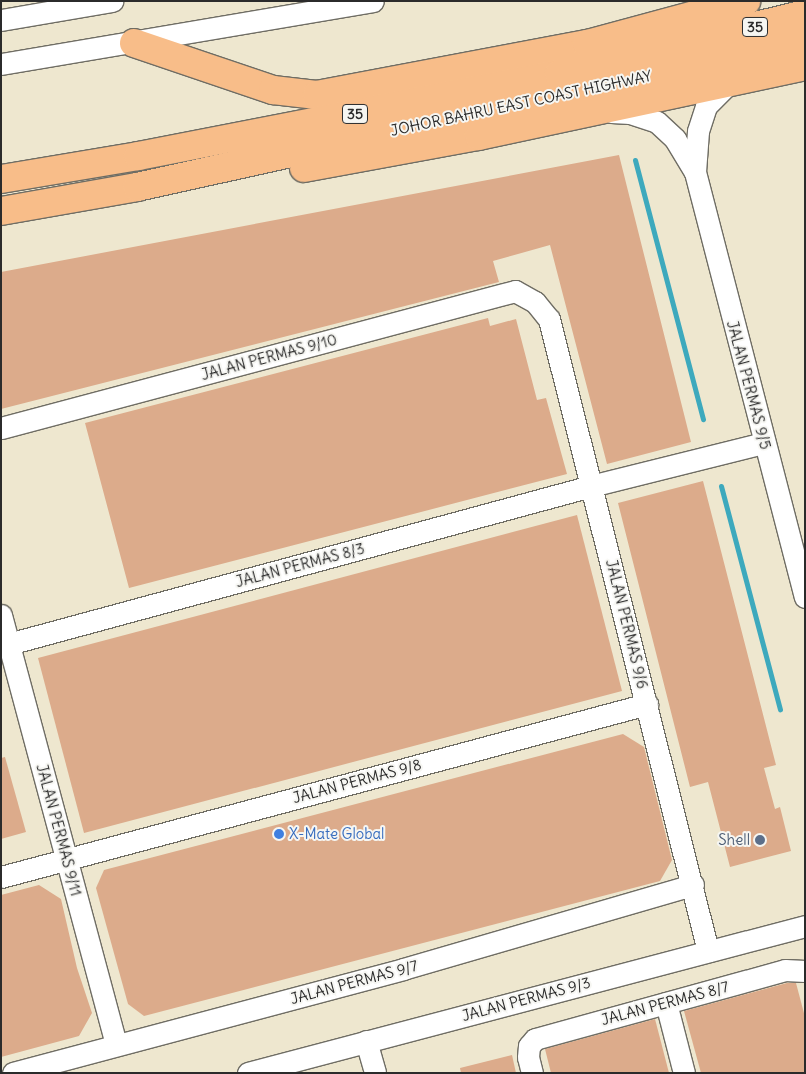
<!DOCTYPE html>
<style>
body{margin:0}
#map{position:relative;width:806px;height:1074px;overflow:hidden;background:#eee7cf;font-family:Delius,sans-serif}
div>[style]{position:absolute}
.stream>*{height:5px;margin:-2.5px;padding:0 2.5px;transform-origin:2.5px;border-radius:2.5px;background:#3da9bd}
.building>*{inset:0;background:#dcab8b}
.roads{filter:drop-shadow(1px 0 #6f6d64) drop-shadow(-1px 0 #6f6d64) drop-shadow(0 1px #6f6d64) drop-shadow(0 -1px #6f6d64)}
.minor>*{height:21px;margin:-10.5px;padding:0 10.5px;transform-origin:10.5px;border-radius:10.5px;background:#fff}
.highway>*{height:28px;margin:-14px;padding:0 14px;transform-origin:14px;border-radius:14px;background:#f8bd89}
.dots>*{width:14px;height:14px;translate:-50% -50%;box-sizing:border-box;border:2px solid #f6f6f2;border-radius:50%}
span{translate:-50% -50%;white-space:nowrap;text-align:center;line-height:1.15;-webkit-text-stroke:4px #f6f6f2;paint-order:stroke}
.shield-label span{padding:1px 4px;background:#f6f6f2;border:1px solid;border-radius:4px;-webkit-text-stroke-width:0}
.shield-label{font-size:14px;color:#2b2b2b;font-weight:700}
.street-label{font-size:15px;color:#2b2b2b}
.shop-label{font-size:15px;color:#366cbe}
.left{translate:0 -50%;text-align:left}
.service-label{font-size:15px;color:#4e5e75}
.right{translate:-100% -50%;text-align:right}
.frame{position:absolute;inset:0;border:2px solid #2b2b2b;pointer-events:none}
</style>
<div id="map">
<div class="stream">
<i style="left:635px;top:160px;width:268px;rotate:75.3deg"></i>
<i style="left:721px;top:486px;width:231px;rotate:75.2deg"></i>
</div>
<div class="building">
<i style="clip-path:polygon(619px 155px,691px 442px,607px 464px,550px 245px,493px 261px,499px 282px,1px 409px,1px 272px)"></i>
<i style="clip-path:polygon(488px 318px,490px 326px,516px 319px,537px 400px,546px 398px,567px 474px,129px 588px,85px 423px)"></i>
<i style="clip-path:polygon(703px 481px,776px 765px,764px 768px,775px 809px,780px 807px,791px 851px,730px 867px,708px 782px,690px 787px,618px 503px)"></i>
<i style="clip-path:polygon(577px 515px,622px 691px,84px 833px,38px 658px)"></i>
<i style="clip-path:polygon(623px 734px,644px 747px,672px 860px,660px 881px,144px 1016px,128px 1004px,96px 888px,104px 870px)"></i>
<i style="clip-path:polygon(5px 757px,26px 832px,1px 839px,1px 758px)"></i>
<i style="clip-path:polygon(39px 885px,61px 899px,77px 968px,92px 1013px,79px 1036px,1px 1057px,1px 895px)"></i>
<i style="clip-path:polygon(787px 983px,796px 983px,805px 1017px,805px 1073px,701px 1073px,684px 1011px)"></i>
<i style="clip-path:polygon(655px 1019px,669px 1073px,551px 1073px,545px 1049px)"></i>
<i style="clip-path:polygon(512px 1055px,516px 1073px,461px 1073px,460px 1068px)"></i>
</div>
<div class="roads">
<div class="minor">
<i style="left:1px;top:20px;width:113px;rotate:-9.7deg"></i>
<i style="left:1px;top:64px;width:377px;rotate:-9.6deg"></i>
<i style="left:611px;top:112px;width:19px;rotate:3deg"></i>
<i style="left:630px;top:113px;width:28px;rotate:18deg"></i>
<i style="left:657px;top:122px;width:25px;rotate:43deg"></i>
<i style="left:675px;top:139px;width:39px;rotate:59deg"></i>
<i style="left:695px;top:172px;width:439px;rotate:75.5deg"></i>
<i style="left:695px;top:172px;width:41px;rotate:-85.8deg"></i>
<i style="left:698px;top:131px;width:26px;rotate:-72deg"></i>
<i style="left:706px;top:106px;width:30px;rotate:-45deg"></i>
<i style="left:1px;top:428px;width:532px;rotate:-14.92deg"></i>
<i style="left:515px;top:291px;width:23px;rotate:29deg"></i>
<i style="left:535px;top:302px;width:22px;rotate:51deg"></i>
<i style="left:549px;top:319px;width:652px;rotate:75.88deg"></i>
<i style="left:1px;top:615px;width:445px;rotate:75deg"></i>
<i style="left:1px;top:646px;width:611px;rotate:-15.17deg"></i>
<i style="left:591px;top:486px;width:178px;rotate:-14deg"></i>
<i style="left:1px;top:877px;width:669px;rotate:-14.99deg"></i>
<i style="left:666px;top:1003px;width:72px;rotate:75.6deg"></i>
<i style="left:366px;top:1041px;width:33px;rotate:74deg"></i>
<i style="left:13px;top:1073px;width:404px;rotate:-14.9deg"></i>
<i style="left:403px;top:969px;width:302px;rotate:-16.2deg"></i>
<i style="left:248px;top:1073px;width:576px;rotate:-14.78deg"></i>
<i style="left:532px;top:1073px;width:16px;rotate:-104deg"></i>
<i style="left:528px;top:1057px;width:11px;rotate:-85deg"></i>
<i style="left:529px;top:1046px;width:9px;rotate:-49deg"></i>
<i style="left:535px;top:1039px;width:259px;rotate:-15.4deg"></i>
<i style="left:785px;top:970px;width:20px;rotate:3deg"></i>
</div>
<div class="highway">
<i style="left:134px;top:43px;width:147px;rotate:18.7deg"></i>
<i style="left:273px;top:90px;width:44px;rotate:6.5deg"></i>
<i style="left:317px;top:95px;width:275px;rotate:-10.7deg"></i>
<i style="left:587px;top:44px;width:165px;rotate:-15.1deg"></i>
<i style="left:304px;top:168px;width:178px;rotate:-10.4deg"></i>
<i style="left:479px;top:136px;width:333px;rotate:-12.1deg"></i>
<i style="left:1px;top:179px;width:139px;rotate:-9.5deg"></i>
<i style="left:138px;top:156px;width:429px;rotate:-11deg"></i>
<i style="left:559px;top:74px;width:253px;rotate:-13.7deg"></i>
<i style="left:1px;top:211px;width:138px;rotate:-10deg"></i>
<i style="left:137px;top:187px;width:684px;rotate:-12.49deg"></i>
</div>
</div>
<div class="dots">
<i style="left:279px;top:834px;background:#3f7fe0"></i>
<i style="left:760px;top:840px;background:#5c6f8a"></i>
</div>
<div class="shield-label">
<span style="left:755px;top:27px">35</span>
<span style="left:355px;top:114px">35</span>
</div>
<div class="street-label">
<span style="left:521px;top:103px;rotate:-12deg">JOHOR BAHRU EAST COAST HIGHWAY</span>
<span style="left:269px;top:357px;rotate:-15deg">JALAN PERMAS 9/10</span>
<span style="left:749px;top:385px;rotate:75deg">JALAN PERMAS 9/5</span>
<span style="left:300px;top:565px;rotate:-15deg">JALAN PERMAS 8/3</span>
<span style="left:627px;top:624px;rotate:76deg">JALAN PERMAS 9/6</span>
<span style="left:357px;top:781px;rotate:-15deg">JALAN PERMAS 9/8</span>
<span style="left:59px;top:830px;rotate:75deg">JALAN PERMAS 9/11</span>
<span style="left:354px;top:982px;rotate:-15deg">JALAN PERMAS 9/7</span>
<span style="left:526px;top:999px;rotate:-15deg">JALAN PERMAS 9/3</span>
<span style="left:665px;top:1003px;rotate:-15deg">JALAN PERMAS 8/7</span>
</div>
<div class="shop-label">
<span class="left" style="left:289px;top:834px">X-Mate Global</span>
</div>
<div class="service-label">
<span class="right" style="left:750px;top:840px">Shell</span>
</div>
<div class="frame"></div>
</div>
